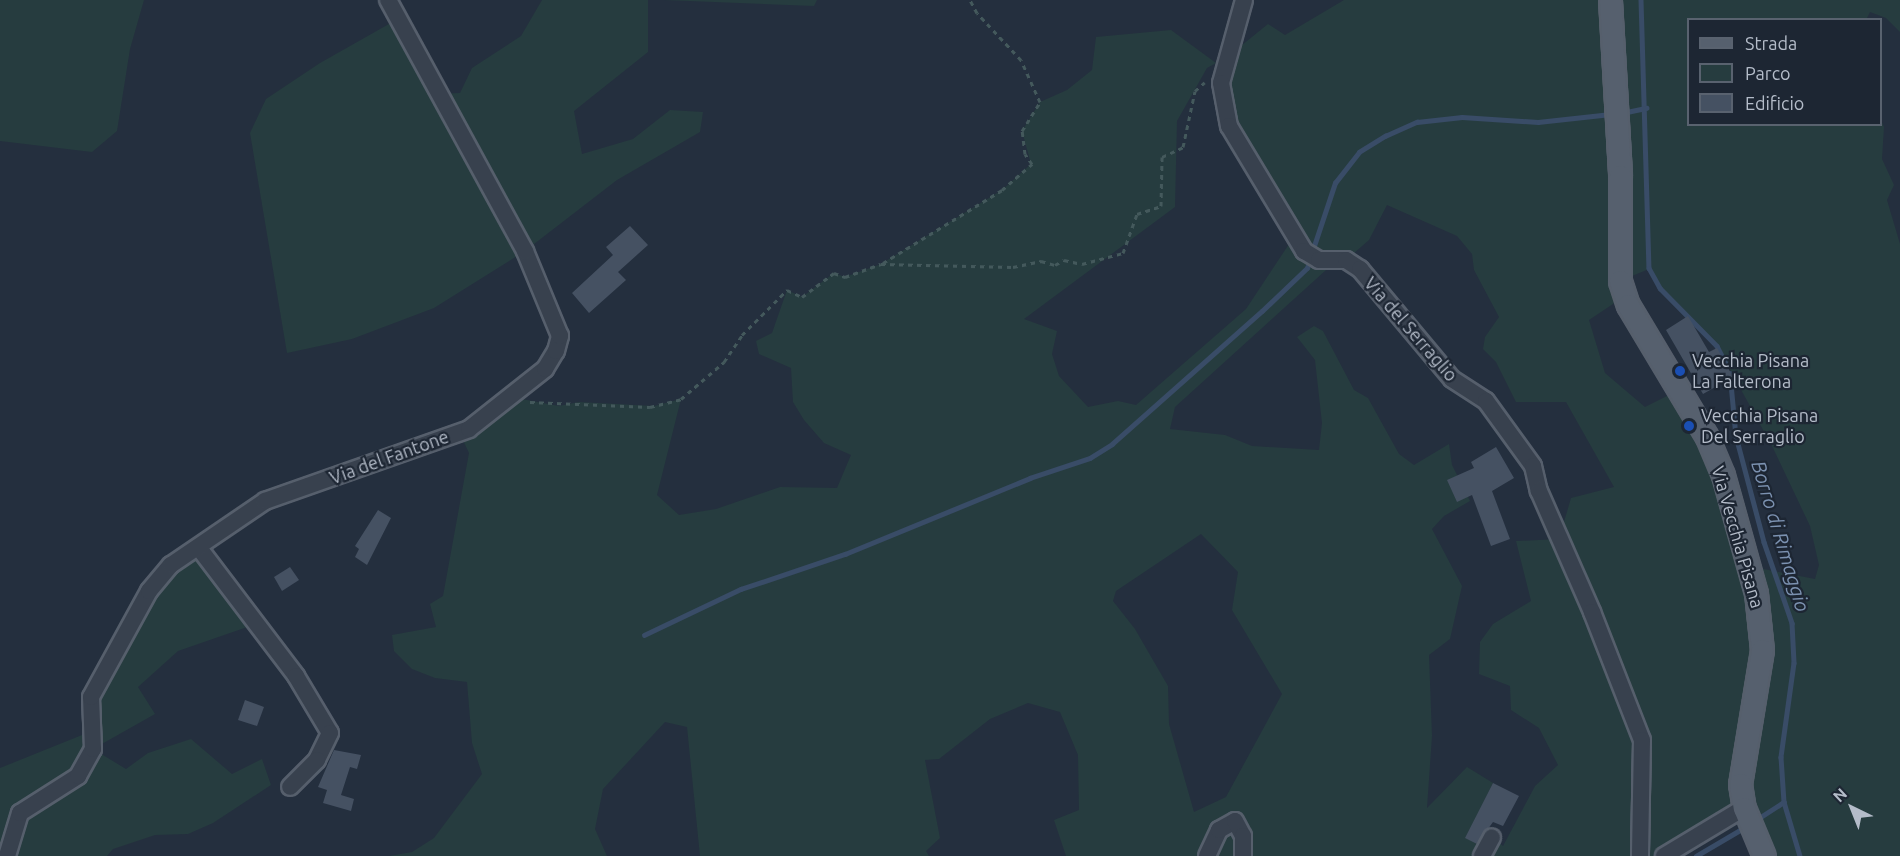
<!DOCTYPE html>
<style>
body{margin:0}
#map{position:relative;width:1900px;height:856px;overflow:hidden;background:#242f3e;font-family:Ubuntu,sans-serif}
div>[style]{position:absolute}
.green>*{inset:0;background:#263c3f}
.stream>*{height:4.5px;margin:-2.25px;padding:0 2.25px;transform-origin:2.25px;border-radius:2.25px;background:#394c67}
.building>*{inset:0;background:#455162}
.path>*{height:3px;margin-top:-1.5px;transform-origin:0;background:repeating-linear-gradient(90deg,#44595c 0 4.5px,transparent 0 9px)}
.roads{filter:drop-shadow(2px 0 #565f6c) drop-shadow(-2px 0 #565f6c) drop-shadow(0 2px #565f6c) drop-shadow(0 -2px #565f6c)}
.minor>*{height:16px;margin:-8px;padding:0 8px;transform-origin:8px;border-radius:8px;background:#38414e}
.major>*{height:21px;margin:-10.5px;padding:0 10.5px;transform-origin:10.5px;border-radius:10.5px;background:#56606e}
.dots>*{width:16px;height:16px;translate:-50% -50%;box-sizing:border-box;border:3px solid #1d2633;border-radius:50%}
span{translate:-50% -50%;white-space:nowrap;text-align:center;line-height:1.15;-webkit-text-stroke:4.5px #1d2633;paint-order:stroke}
.street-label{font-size:18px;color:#b4bcc9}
.poi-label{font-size:18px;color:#b4bcc9}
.left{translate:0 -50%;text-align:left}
.water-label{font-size:20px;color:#7c92b1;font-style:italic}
.legend{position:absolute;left:1687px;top:18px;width:195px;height:108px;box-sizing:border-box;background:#1d2633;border:2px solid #59626f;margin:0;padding:8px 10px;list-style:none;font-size:18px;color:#b4bcc9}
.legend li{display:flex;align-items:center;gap:12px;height:30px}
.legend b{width:30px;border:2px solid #59626f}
.north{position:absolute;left:1822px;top:778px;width:60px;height:60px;-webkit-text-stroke:4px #1d2633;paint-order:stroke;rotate:317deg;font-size:16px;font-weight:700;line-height:24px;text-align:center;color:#b4bcc9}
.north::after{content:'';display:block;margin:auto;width:21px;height:27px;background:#b4bcc9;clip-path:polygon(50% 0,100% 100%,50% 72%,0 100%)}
</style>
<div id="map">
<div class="green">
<i style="clip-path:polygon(0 0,144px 0,130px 49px,117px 131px,92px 152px,0 141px)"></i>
<i style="clip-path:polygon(542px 0,648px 0,648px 52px,574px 111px,582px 154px,633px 139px,670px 110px,703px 112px,700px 132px,617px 180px,525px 251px,434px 308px,352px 339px,287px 353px,250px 133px,266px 99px,320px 63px,396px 20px,437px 94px,460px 93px,472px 68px,521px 36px)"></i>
<i style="clip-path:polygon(664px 0,817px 0,814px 6px)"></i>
<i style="clip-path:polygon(evenodd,1344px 0,1900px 0,1900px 32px,1886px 18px,1870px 12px,1866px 20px,1688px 20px,1688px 124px,1880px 124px,1881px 120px,1884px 127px,1882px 159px,1894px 185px,1887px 200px,1900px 244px,1900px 856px,1764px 856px,1743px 808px,1664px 856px,1066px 856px,1054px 820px,1079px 810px,1078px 755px,1060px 712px,1028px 703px,990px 719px,939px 759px,925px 760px,940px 838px,926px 851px,929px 856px,700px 856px,687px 727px,665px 722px,603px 789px,595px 829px,607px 856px,389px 856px,412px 852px,434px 838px,482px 774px,472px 743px,467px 682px,435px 678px,412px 669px,394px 651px,392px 635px,436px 627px,430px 604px,443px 596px,469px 453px,459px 432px,511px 397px,559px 406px,579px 402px,654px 406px,681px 399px,657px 495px,679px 515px,716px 509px,780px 487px,837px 488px,851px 455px,824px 443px,804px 420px,793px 402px,791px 368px,759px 354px,756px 341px,772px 333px,787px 290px,802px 297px,834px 273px,845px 277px,881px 264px,1002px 190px,1031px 164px,1022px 131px,1040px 102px,1067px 90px,1092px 70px,1096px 37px,1171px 30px,1216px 63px,1207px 68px,1177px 121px,1175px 207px,1024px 319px,1057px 331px,1052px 354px,1059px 376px,1088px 407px,1118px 401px,1136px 405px,1246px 309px,1293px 238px,1229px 126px,1226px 58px,1268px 24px,1285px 35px,1344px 0,1387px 205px,1457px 236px,1472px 254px,1474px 270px,1499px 317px,1485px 337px,1483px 349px,1496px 362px,1516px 402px,1566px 402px,1614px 487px,1571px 498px,1559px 539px,1516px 541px,1531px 601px,1493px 624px,1480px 642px,1479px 674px,1510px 686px,1511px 710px,1539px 728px,1558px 765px,1535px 786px,1503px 846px,1492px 837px,1481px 846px,1466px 838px,1493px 783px,1467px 767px,1427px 808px,1432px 736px,1429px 655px,1450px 639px,1462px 586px,1432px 529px,1444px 516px,1470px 501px,1452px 465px,1449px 444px,1414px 465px,1399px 454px,1368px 398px,1354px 390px,1323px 331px,1314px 326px,1297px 337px,1315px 360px,1322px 423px,1319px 450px,1252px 446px,1225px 435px,1170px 429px,1175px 407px,1336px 261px,1346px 260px,1369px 240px,1387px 205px,1344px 0,1649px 269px,1660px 288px,1717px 346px,1773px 448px,1810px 526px,1819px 565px,1815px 579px,1748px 566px,1679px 390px,1645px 407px,1605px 373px,1589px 320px,1625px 296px,1620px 281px,1649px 269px,1344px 0,1201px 534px,1238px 572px,1232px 610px,1282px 694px,1226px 797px,1194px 812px,1169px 724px,1168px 686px,1135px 629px,1113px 601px,1116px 591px,1201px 534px)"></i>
<i style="clip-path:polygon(199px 548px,259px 623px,178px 651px,138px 687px,155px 714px,93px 749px,126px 769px,148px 753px,191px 739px,232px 774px,262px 759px,271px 785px,213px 823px,188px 834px,155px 835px,113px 849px,107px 856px,0 856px,0 768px,92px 731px,91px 697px,149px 591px)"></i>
</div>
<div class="stream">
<i style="left:1641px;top:0;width:268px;rotate:88.3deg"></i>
<i style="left:1649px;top:268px;width:23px;rotate:61deg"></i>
<i style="left:1660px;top:288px;width:81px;rotate:45.5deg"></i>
<i style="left:1717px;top:346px;width:22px;rotate:63deg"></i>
<i style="left:1622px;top:113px;width:25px;rotate:-12deg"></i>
<i style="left:1312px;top:252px;width:73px;rotate:-71.6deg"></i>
<i style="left:1335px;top:183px;width:39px;rotate:-52deg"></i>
<i style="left:1359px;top:152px;width:31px;rotate:-32deg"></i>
<i style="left:1385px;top:136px;width:35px;rotate:-24deg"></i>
<i style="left:1417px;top:122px;width:45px;rotate:-6.3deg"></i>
<i style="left:1462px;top:117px;width:76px;rotate:3.8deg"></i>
<i style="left:1538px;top:122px;width:73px;rotate:-6.3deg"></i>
<i style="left:1730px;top:373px;width:63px;rotate:84.6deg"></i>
<i style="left:1736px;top:436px;width:110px;rotate:75.2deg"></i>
<i style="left:1764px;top:542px;width:86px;rotate:70.9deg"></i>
<i style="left:1792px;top:623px;width:40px;rotate:87.1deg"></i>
<i style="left:1794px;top:663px;width:95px;rotate:97.9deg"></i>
<i style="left:1781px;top:757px;width:45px;rotate:86.2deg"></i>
<i style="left:1784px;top:802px;width:56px;rotate:73.5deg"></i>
<i style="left:644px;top:635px;width:107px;rotate:-25.4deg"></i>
<i style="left:741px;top:589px;width:110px;rotate:-18.6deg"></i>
<i style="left:845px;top:554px;width:200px;rotate:-22.3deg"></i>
<i style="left:1030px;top:478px;width:63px;rotate:-18.4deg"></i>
<i style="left:1090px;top:458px;width:26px;rotate:-32deg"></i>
<i style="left:1112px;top:444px;width:200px;rotate:-41.6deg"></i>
<i style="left:1262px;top:311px;width:62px;rotate:-43.7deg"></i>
<i style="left:1307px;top:268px;width:9px;rotate:-69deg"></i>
<i style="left:1756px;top:820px;width:33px;rotate:-33deg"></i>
<i style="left:1696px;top:856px;width:59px;rotate:-30.5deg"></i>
</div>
<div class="building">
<i style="clip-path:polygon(630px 226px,648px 245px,618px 272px,626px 280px,589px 313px,572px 293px,613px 255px,606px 247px)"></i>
<i style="clip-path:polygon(1688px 316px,1709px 352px,1717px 348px,1733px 377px,1703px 394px,1666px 330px)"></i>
<i style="clip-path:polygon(1496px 447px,1514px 478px,1492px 491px,1510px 539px,1491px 546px,1472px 495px,1457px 502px,1447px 480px,1474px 468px,1471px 462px)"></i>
<i style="clip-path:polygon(378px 510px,391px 518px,367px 565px,355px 557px,359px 549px,355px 546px)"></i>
<i style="clip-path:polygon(290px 567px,299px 580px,282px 591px,274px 577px)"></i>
<i style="clip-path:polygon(245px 700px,264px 707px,257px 726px,238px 720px)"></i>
<i style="clip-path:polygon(334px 750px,361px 755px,357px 769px,350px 767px,341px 795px,354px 799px,351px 811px,323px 803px,327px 790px,318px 787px)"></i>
<i style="clip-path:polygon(1493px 783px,1519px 796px,1503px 826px,1493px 822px,1477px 844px,1465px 838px)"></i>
</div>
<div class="path">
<i style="left:883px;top:263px;width:140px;rotate:-31.5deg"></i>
<i style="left:1002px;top:190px;width:40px;rotate:-41deg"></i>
<i style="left:1032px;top:164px;width:12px;rotate:-125deg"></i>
<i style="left:1025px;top:154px;width:23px;rotate:-97deg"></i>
<i style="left:1022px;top:131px;width:34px;rotate:-58deg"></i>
<i style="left:1040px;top:102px;width:46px;rotate:-114.3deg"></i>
<i style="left:1021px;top:60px;width:64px;rotate:-133.1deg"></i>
<i style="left:977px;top:13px;width:15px;rotate:-118deg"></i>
<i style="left:530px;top:402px;width:120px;rotate:2.4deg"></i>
<i style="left:650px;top:407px;width:32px;rotate:-14deg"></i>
<i style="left:681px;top:399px;width:57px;rotate:-40.7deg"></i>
<i style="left:724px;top:362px;width:32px;rotate:-56deg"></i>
<i style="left:742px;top:335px;width:64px;rotate:-45deg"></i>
<i style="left:787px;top:290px;width:17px;rotate:25deg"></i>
<i style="left:802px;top:297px;width:40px;rotate:-37deg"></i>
<i style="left:834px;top:273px;width:12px;rotate:20deg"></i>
<i style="left:845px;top:277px;width:38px;rotate:-20deg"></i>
<i style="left:881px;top:264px;width:132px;rotate:1.3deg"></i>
<i style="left:1013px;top:267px;width:29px;rotate:-12deg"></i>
<i style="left:1041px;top:261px;width:15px;rotate:16deg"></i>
<i style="left:1055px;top:265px;width:10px;rotate:-29deg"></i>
<i style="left:1064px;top:260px;width:18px;rotate:13deg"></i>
<i style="left:1082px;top:264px;width:42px;rotate:-15deg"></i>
<i style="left:1123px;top:253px;width:41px;rotate:-70.3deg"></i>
<i style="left:1137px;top:214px;width:25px;rotate:-18deg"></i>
<i style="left:1161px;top:206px;width:49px;rotate:-88.8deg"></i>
<i style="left:1162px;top:157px;width:23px;rotate:-25deg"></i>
<i style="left:1183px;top:147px;width:57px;rotate:-77.9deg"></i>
<i style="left:1195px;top:91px;width:13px;rotate:-42deg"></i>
</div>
<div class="roads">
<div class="minor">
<i style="left:1244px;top:0;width:86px;rotate:105.5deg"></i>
<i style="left:1221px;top:83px;width:44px;rotate:79.5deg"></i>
<i style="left:1229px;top:126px;width:146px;rotate:59deg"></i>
<i style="left:1304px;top:251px;width:17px;rotate:31deg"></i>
<i style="left:1319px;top:260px;width:27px"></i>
<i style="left:1346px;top:260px;width:17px;rotate:33deg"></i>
<i style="left:1360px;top:269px;width:143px;rotate:50.1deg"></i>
<i style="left:1452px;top:379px;width:40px;rotate:32.9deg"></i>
<i style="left:1486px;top:401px;width:80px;rotate:54.1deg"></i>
<i style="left:1533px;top:466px;width:26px;rotate:77deg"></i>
<i style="left:1539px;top:491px;width:132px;rotate:66.3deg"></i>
<i style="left:1592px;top:612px;width:137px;rotate:68.7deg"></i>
<i style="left:1642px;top:740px;width:116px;rotate:91deg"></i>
<i style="left:199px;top:548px;width:161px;rotate:52.8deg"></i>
<i style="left:296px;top:676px;width:66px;rotate:59.2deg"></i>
<i style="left:330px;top:733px;width:30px;rotate:116deg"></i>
<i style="left:317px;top:760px;width:38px;rotate:135deg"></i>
<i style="left:7px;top:856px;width:45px;rotate:-73.2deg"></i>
<i style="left:20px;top:813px;width:69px;rotate:-32.5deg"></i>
<i style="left:78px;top:776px;width:31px;rotate:-61deg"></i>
<i style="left:93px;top:749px;width:52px;rotate:-92.2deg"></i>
<i style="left:91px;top:697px;width:121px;rotate:-61.3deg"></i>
<i style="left:149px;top:591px;width:34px;rotate:-50deg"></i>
<i style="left:171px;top:565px;width:114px;rotate:-34.2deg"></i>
<i style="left:265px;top:501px;width:216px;rotate:-19.4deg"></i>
<i style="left:469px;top:429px;width:97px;rotate:-38.3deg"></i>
<i style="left:545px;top:369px;width:21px;rotate:-59deg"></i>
<i style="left:556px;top:351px;width:16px;rotate:-75deg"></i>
<i style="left:560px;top:336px;width:92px;rotate:-112.4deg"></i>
<i style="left:525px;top:251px;width:286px;rotate:-118.6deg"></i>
<i style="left:1207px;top:856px;width:29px;rotate:-65deg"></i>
<i style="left:1219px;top:830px;width:18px;rotate:-29deg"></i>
<i style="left:1235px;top:821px;width:17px;rotate:62deg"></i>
<i style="left:1243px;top:836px;width:20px;rotate:90deg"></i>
<i style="left:1482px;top:856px;width:21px;rotate:-62deg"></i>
<i style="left:1664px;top:856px;width:93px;rotate:-31deg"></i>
</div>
<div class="major">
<i style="left:1610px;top:0;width:176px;rotate:86.7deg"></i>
<i style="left:1620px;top:176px;width:105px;rotate:90deg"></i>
<i style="left:1620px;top:281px;width:25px;rotate:72deg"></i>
<i style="left:1628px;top:305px;width:154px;rotate:59.1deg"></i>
<i style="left:1707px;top:437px;width:41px;rotate:67.2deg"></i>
<i style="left:1723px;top:475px;width:123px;rotate:74.4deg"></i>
<i style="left:1756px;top:593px;width:57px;rotate:84deg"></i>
<i style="left:1762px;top:650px;width:136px;rotate:99.3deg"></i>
<i style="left:1740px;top:784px;width:24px;rotate:81deg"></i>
<i style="left:1744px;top:808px;width:52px;rotate:67.4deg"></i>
</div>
</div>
<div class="dots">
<i style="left:1680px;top:371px;background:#1a4fb4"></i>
<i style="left:1689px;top:426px;background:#1a4fb4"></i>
</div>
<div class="street-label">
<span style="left:1411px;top:329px;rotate:49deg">Via del Serraglio</span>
<span style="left:389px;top:457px;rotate:-20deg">Via del Fantone</span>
<span style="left:1738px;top:537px;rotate:74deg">Via Vecchia Pisana</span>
</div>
<div class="poi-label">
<span class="left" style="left:1692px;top:371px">Vecchia Pisana<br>La Falterona</span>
<span class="left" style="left:1701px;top:426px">Vecchia Pisana<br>Del Serraglio</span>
</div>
<div class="water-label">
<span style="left:1781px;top:536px;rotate:73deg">Borro di Rimaggio</span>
</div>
<ul class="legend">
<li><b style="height:8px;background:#56606e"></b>Strada</li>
<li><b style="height:16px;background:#263c3f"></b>Parco</li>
<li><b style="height:16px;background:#455162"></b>Edificio</li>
</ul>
<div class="north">N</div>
</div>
